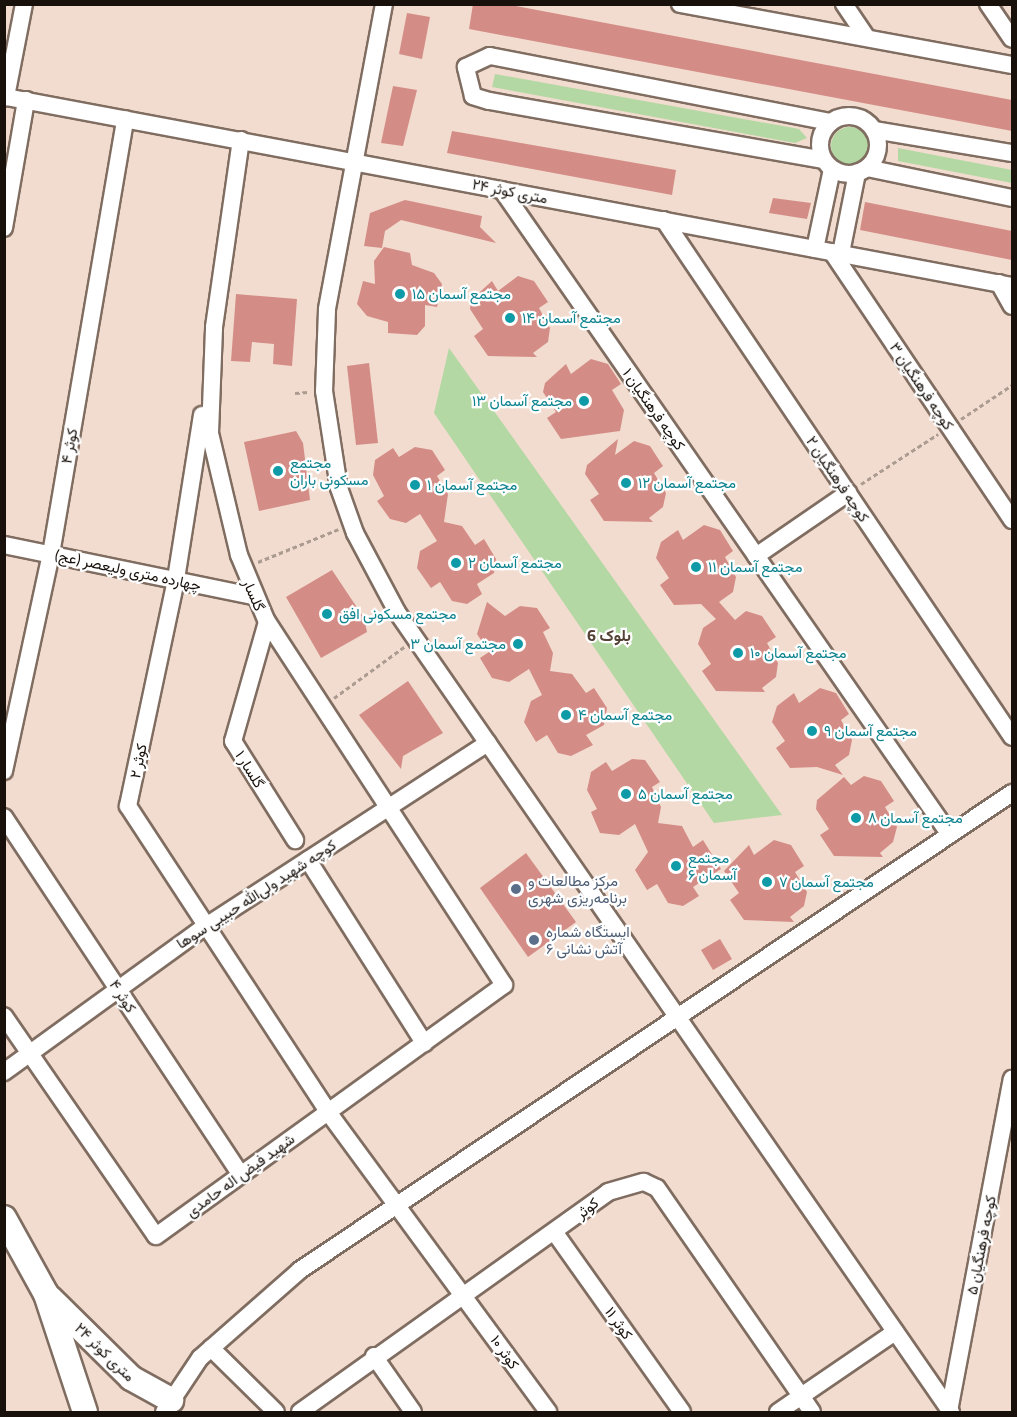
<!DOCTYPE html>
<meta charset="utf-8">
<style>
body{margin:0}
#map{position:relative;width:1017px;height:1417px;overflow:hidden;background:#f2dccf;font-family:"Titillium Web",Vazirmatn,sans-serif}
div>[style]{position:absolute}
.green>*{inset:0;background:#b3d8a3}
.round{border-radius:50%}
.building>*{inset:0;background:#d48d86}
.path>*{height:3px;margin-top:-1.5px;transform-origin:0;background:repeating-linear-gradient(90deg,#ac9b90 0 4.5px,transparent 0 7.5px)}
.roads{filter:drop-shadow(2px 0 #806d61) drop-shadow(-2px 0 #806d61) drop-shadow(0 2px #806d61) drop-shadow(0 -2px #806d61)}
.street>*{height:16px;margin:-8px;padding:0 8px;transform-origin:8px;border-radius:8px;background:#fff}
.street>.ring{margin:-8px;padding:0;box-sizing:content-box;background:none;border:16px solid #fff;border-radius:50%}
.secondary>*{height:24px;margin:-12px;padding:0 12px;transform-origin:12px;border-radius:12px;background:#fff}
.dots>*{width:16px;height:16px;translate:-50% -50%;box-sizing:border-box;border:3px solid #fff;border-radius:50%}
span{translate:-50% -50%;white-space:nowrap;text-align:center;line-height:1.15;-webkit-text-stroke:4.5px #fff;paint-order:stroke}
.street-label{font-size:15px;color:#17100b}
.culture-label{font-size:15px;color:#0d838f}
.left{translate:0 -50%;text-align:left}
.right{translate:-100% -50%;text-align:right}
.service-label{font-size:15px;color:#4e5e75}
.neighbourhood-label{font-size:16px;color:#544237;font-weight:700}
.frame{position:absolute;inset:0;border:6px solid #17100b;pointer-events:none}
</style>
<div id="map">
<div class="green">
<i style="clip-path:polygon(495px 74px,799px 129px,807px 138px,795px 143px,492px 87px)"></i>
<i class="round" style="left:831px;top:127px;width:38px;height:38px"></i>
<i style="clip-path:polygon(898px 148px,1012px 170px,1012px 183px,898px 161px)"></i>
<i style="clip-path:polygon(449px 348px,782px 815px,714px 823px,434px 413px)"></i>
</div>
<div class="building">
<i style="clip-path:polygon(473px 4px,505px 4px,1012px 100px,1012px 131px,469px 29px)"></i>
<i style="clip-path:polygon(407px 13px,430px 17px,422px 59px,399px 54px)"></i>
<i style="clip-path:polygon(393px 86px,417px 90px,403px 146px,381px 143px)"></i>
<i style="clip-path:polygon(452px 131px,676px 170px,672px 195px,447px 153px)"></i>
<i style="clip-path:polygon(773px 198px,811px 203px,807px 219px,769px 213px)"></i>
<i style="clip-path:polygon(405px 200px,482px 216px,480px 227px,496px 243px,401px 220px,385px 231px,382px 248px,364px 246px,370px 213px)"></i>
<i style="clip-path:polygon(865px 202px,1012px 231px,1012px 260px,860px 230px)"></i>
<i style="clip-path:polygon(384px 247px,410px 253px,412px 265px,434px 273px,442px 284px,437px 307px,425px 305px,425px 326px,417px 335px,388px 333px,388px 322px,367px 316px,357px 304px,363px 281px,375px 284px,374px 261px)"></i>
<i style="clip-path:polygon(518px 276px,534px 281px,548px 302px,539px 308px,550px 328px,548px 342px,533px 353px,537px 357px,488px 356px,474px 336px,483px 329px,470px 309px,471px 300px,492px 281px,498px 291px)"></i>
<i style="clip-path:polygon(236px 294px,297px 299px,292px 366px,273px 364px,274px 344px,252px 342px,250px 362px,231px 361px)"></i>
<i style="clip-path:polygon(591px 359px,608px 364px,621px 384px,612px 390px,624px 410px,620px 431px,561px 439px,547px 418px,556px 412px,543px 392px,545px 383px,566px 364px,571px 374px)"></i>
<i style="clip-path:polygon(369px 363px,378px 443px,356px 445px,347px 366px)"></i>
<i style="clip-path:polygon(296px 431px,303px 443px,310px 500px,259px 511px,244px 442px)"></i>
<i style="clip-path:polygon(618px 439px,615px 455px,634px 441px,650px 446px,663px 466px,654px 473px,666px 493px,663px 507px,649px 518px,653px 522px,604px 521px,590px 500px,599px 494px,585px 474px,587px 465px)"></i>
<i style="clip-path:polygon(415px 447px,432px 450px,445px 470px,437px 476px,448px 494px,444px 522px,462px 526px,475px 545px,484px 539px,496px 559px,494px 573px,477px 584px,482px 594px,467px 604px,452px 601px,440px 582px,431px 588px,417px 568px,420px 551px,437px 541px,420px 514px,406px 523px,390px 519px,377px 501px,384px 496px,373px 475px,375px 460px,393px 448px,399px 457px)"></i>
<i style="clip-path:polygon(704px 525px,720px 530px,733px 551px,725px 557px,736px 577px,733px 592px,719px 602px,735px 620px,746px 611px,762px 616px,776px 637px,767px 643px,778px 663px,776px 677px,762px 688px,765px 692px,716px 691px,702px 671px,711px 664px,698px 644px,703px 628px,716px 619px,701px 604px,674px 605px,660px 585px,669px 578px,656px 558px,661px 542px,678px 530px,683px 540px)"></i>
<i style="clip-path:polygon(332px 570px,364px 618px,367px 632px,321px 658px,286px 597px)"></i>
<i style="clip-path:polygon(487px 602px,505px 616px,520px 606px,537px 608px,550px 628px,543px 632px,553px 653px,550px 671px,572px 674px,586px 693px,594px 688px,607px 708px,604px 725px,586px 735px,593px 745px,571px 756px,558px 753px,547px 735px,536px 742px,524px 722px,531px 701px,542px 695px,529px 669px,509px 682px,492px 678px,480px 658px,489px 652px,477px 634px)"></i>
<i style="clip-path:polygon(408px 681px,443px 733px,403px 756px,401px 769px,359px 715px)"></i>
<i style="clip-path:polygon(820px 688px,836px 693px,849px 714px,841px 720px,852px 740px,849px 755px,835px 765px,843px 775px,817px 767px,790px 768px,776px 748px,785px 741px,772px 722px,777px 706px,794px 693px,799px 703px)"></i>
<i style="clip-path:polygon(632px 759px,645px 760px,660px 782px,652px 787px,661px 807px,658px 823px,682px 826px,693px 847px,703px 840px,721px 869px,693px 887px,699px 896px,683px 906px,668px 903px,657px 884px,647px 890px,635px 870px,648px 852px,635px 824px,619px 835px,600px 833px,591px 812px,597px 809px,587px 790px,591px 772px,606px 762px,612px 771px)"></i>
<i style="clip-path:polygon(864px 776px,881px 781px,894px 801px,885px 807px,897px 827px,893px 842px,880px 853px,883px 857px,834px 856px,820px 835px,829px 829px,816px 809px,817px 800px,844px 777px,851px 785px)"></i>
<i style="clip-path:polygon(774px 840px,791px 845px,804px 866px,795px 872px,807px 892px,804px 906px,790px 917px,794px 922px,744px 920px,730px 900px,739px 893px,724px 871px,749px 845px,754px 855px)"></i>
<i style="clip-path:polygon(526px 853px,576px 922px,528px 957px,480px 888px)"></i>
<i style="clip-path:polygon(720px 939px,732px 959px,713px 970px,701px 950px)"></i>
</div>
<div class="path">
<i style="left:295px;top:393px;width:13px;rotate:-4deg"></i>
<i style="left:961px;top:419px;width:61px;rotate:-33.7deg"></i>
<i style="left:861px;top:484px;width:92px;rotate:-33deg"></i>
<i style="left:258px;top:562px;width:87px;rotate:-22.2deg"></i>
<i style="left:334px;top:698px;width:87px;rotate:-36.1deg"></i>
</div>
<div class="roads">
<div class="street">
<i style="left:24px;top:4px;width:95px;rotate:101deg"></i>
<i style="left:6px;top:97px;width:1024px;rotate:10.64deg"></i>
<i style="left:384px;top:4px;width:311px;rotate:100.6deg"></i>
<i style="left:327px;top:310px;width:81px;rotate:92.1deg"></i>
<i style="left:324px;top:391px;width:98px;rotate:81.2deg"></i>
<i style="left:339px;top:488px;width:48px;rotate:70.4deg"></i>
<i style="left:355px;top:533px;width:89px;rotate:62deg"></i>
<i style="left:397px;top:612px;width:973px;rotate:55.3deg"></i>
<i style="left:680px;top:4px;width:338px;rotate:10.4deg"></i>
<i style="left:844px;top:4px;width:41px;rotate:55.9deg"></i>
<i style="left:988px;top:4px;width:42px;rotate:55.6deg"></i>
<i class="ring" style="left:820px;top:116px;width:42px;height:42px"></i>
<i style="left:874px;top:130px;width:140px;rotate:9.5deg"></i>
<i style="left:824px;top:160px;width:340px;rotate:-170deg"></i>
<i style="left:489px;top:101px;width:17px;rotate:-163deg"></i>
<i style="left:473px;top:96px;width:30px;rotate:-104deg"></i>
<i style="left:466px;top:67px;width:26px;rotate:-25deg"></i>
<i style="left:490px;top:56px;width:347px;rotate:11deg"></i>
<i style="left:867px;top:168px;width:148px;rotate:11.7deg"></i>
<i style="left:502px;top:190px;width:785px;rotate:55.22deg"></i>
<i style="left:664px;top:220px;width:623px;rotate:56.05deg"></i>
<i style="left:4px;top:228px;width:130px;rotate:-80.2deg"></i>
<i style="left:815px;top:249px;width:82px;rotate:-78deg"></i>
<i style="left:832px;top:252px;width:323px;rotate:56.1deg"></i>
<i style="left:841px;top:253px;width:82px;rotate:-78.7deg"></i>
<i style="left:999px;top:283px;width:26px;rotate:61deg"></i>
<i style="left:202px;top:415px;width:167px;rotate:99deg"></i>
<i style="left:176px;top:580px;width:231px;rotate:102deg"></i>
<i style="left:128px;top:806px;width:366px;rotate:56.8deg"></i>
<i style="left:328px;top:1112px;width:372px;rotate:53.7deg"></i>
<i style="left:4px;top:545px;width:253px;rotate:11.6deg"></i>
<i style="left:756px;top:556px;width:112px;rotate:-34.4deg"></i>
<i style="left:267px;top:622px;width:124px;rotate:105.9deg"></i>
<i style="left:233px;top:741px;width:117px;rotate:57.9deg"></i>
<i style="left:4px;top:771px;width:222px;rotate:-77.8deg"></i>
<i style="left:51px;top:554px;width:441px;rotate:-80.3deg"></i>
<i style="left:4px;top:817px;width:429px;rotate:56.5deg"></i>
<i style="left:308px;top:860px;width:217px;rotate:57.6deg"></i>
<i style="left:4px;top:1016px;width:267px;rotate:55.4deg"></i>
<i style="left:156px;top:1236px;width:429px;rotate:-35.8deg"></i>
<i style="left:504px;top:985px;width:434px;rotate:-123.1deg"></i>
<i style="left:267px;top:622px;width:73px;rotate:-112.7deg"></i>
<i style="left:239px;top:555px;width:125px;rotate:-103.4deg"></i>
<i style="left:210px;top:433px;width:106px;rotate:-87.8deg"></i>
<i style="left:214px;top:327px;width:189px;rotate:-81.8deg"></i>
<i style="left:4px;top:1072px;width:249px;rotate:-35.9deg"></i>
<i style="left:206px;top:926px;width:336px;rotate:-33deg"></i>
<i style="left:555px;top:1233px;width:219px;rotate:54.6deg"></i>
<i style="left:211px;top:1348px;width:91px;rotate:44.6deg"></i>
<i style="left:374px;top:1356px;width:68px;rotate:55.1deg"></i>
<i style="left:949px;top:1411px;width:338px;rotate:-79.3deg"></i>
<i style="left:164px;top:1412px;width:65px;rotate:-56.3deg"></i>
<i style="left:200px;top:1358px;width:133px;rotate:-41.3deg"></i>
<i style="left:300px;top:1270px;width:857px;rotate:-33.82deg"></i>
<i style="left:300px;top:1412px;width:379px;rotate:-35.5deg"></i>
<i style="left:608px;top:1192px;width:37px;rotate:-16deg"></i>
<i style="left:644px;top:1182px;width:14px;rotate:25deg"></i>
<i style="left:657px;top:1188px;width:272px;rotate:55.3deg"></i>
<i style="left:778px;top:1412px;width:142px;rotate:-34.4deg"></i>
</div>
<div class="secondary">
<i style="left:4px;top:1218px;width:87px;rotate:61.1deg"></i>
<i style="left:46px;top:1294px;width:124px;rotate:71.7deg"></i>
<i style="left:50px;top:1298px;width:114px;rotate:44.6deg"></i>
<i style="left:131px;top:1378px;width:46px;rotate:28.8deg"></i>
</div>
</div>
<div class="dots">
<i style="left:400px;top:294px;background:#0f9aa8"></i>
<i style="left:510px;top:318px;background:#0f9aa8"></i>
<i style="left:584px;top:401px;background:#0f9aa8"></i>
<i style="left:278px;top:471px;background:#0f9aa8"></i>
<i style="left:626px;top:483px;background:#0f9aa8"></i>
<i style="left:415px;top:485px;background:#0f9aa8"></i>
<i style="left:456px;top:563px;background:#0f9aa8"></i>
<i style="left:696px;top:567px;background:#0f9aa8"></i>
<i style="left:327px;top:614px;background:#0f9aa8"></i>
<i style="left:518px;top:644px;background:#0f9aa8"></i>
<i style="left:738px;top:653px;background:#0f9aa8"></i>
<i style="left:566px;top:715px;background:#0f9aa8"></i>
<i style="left:812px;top:731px;background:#0f9aa8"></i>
<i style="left:626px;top:794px;background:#0f9aa8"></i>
<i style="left:856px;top:818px;background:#0f9aa8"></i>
<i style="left:676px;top:866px;background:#0f9aa8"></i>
<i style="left:767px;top:882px;background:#0f9aa8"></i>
<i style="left:516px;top:889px;background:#5c6f8a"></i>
<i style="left:534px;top:940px;background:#5c6f8a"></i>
</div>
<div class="street-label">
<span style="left:510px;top:191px;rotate:11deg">۲۴ متری کوثر</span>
<span style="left:922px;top:386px;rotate:56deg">کوچه فرهنگیان ۳</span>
<span style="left:654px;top:409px;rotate:55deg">کوچه فرهنگیان ۱</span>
<span style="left:69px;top:446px;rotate:-80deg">کوثر ۴</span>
<span style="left:838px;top:479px;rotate:56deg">کوچه فرهنگیان ۲</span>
<span style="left:128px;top:570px;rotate:12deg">چهارده متری ولیعصر (عج)</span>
<span style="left:254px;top:595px;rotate:66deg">گلسار</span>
<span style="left:138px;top:761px;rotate:-78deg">کوثر ۲</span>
<span style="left:250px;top:769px;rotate:58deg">گلسار ۱</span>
<span style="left:256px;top:894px;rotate:-33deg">کوچه شهید ولی‌الله حبیبی سوها</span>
<span style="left:123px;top:996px;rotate:57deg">کوثر ۴</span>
<span style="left:240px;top:1175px;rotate:-36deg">شهید فیض اله حامدی</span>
<span style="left:587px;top:1208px;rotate:-38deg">کوثر</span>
<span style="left:981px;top:1245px;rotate:-79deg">کوچه فرهنگیان ۵</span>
<span style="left:619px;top:1323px;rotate:55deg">کوثر ۱۱</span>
<span style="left:105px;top:1352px;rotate:44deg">۲۴ متری کوثر</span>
<span style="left:505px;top:1352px;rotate:55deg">کوثر ۱۰</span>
</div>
<div class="culture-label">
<span class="left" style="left:412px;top:294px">مجتمع آسمان ۱۵</span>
<span class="left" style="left:522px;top:318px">مجتمع آسمان ۱۴</span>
<span class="right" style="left:572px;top:401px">مجتمع آسمان ۱۳</span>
<span class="left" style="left:290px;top:471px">مجتمع<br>مسکونی باران</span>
<span class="left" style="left:638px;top:483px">مجتمع آسمان ۱۲</span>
<span class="left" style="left:427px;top:485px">مجتمع آسمان ۱</span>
<span class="left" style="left:468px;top:563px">مجتمع آسمان ۲</span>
<span class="left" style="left:708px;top:567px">مجتمع آسمان ۱۱</span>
<span class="left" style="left:339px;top:614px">مجتمع مسکونی افق</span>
<span class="right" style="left:506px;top:644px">مجتمع آسمان ۳</span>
<span class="left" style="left:750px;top:653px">مجتمع آسمان ۱۰</span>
<span class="left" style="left:578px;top:715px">مجتمع آسمان ۴</span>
<span class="left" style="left:824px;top:731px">مجتمع آسمان ۹</span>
<span class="left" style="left:638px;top:794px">مجتمع آسمان ۵</span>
<span class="left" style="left:868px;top:818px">مجتمع آسمان ۸</span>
<span class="left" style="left:688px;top:866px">مجتمع<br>آسمان ۶</span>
<span class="left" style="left:779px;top:882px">مجتمع آسمان ۷</span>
</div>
<div class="service-label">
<span class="left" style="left:528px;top:889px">مرکز مطالعات و<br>برنامه‌ریزی شهری</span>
<span class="left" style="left:546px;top:940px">ایستگاه شماره<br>۶ آتش نشانی</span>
</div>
<div class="neighbourhood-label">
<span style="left:609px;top:635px">بلوک 6</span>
</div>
<div class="frame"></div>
</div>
